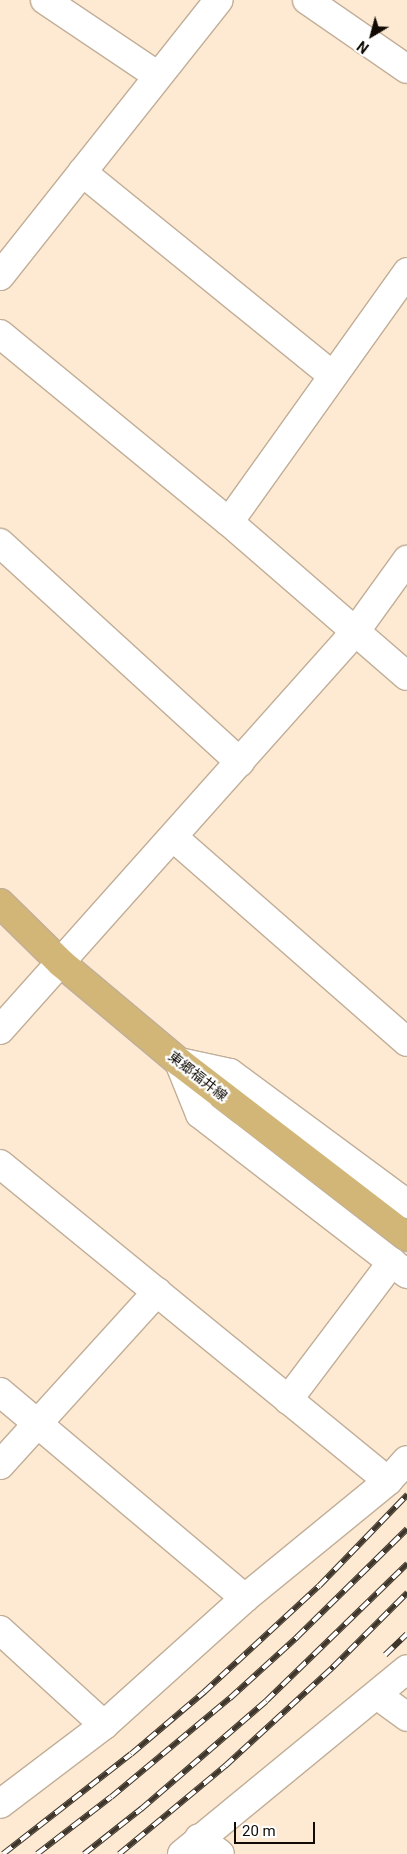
<!DOCTYPE html>
<meta charset="utf-8">
<style>
body{margin:0}
#map{position:relative;width:407px;height:1854px;overflow:hidden;background:#feead2;font-family:Roboto,"Noto Sans JP",sans-serif}
div>[style]{position:absolute}
.roads{filter:drop-shadow(1px 0 #c1ae98) drop-shadow(-1px 0 #c1ae98) drop-shadow(0 1px #c1ae98) drop-shadow(0 -1px #c1ae98)}
.minor>*{height:28px;margin:-14px;padding:0 14px;transform-origin:14px;border-radius:14px;background:#fff}
.major>*{height:28px;margin:-14px;padding:0 14px;transform-origin:14px;border-radius:14px;background:#d1b678}
.rail>*{height:5.5px;margin-top:-2.75px;transform-origin:0;background:repeating-linear-gradient(90deg,#fff 0 11px,#3e362b 0 22px);box-sizing:border-box;border-block:1px solid #3e362b}
span{translate:-50% -50%;white-space:nowrap;text-align:center;line-height:1.15;-webkit-text-stroke:4.5px #fff;paint-order:stroke}
.street-label{font-size:14px;color:#110b04}
.north{position:absolute;left:347px;top:10px;width:50px;height:50px;-webkit-text-stroke:4px #fff;paint-order:stroke;rotate:217deg;font-size:14px;font-weight:700;line-height:20px;text-align:center;color:#110b04}
.north::after{content:'';display:block;margin:auto;width:18px;height:22px;background:#110b04;clip-path:polygon(50% 0,100% 100%,50% 72%,0 100%)}
.scale{position:absolute;left:234px;top:1822px;width:81px;height:22px;box-sizing:border-box;border:2px solid #110b04;border-top:0;padding-left:6px;font-size:15px;line-height:18px;white-space:nowrap;color:#110b04;-webkit-text-stroke:4px #fff;paint-order:stroke}
</style>
<div id="map">
<div class="roads">
<div class="minor">
<i style="left:45px;top:0;width:136px;rotate:33.9deg"></i>
<i style="left:307px;top:0;width:121px;rotate:34.6deg"></i>
<i style="left:82px;top:172px;width:323px;rotate:39.1deg"></i>
<i style="left:0;top:276px;width:352px;rotate:-51.6deg"></i>
<i style="left:0;top:334px;width:296px;rotate:39.4deg"></i>
<i style="left:229px;top:522px;width:235px;rotate:40.9deg"></i>
<i style="left:229px;top:522px;width:307px;rotate:-54.5deg"></i>
<i style="left:0;top:543px;width:325px;rotate:42.4deg"></i>
<i style="left:173px;top:837px;width:311px;rotate:41.2deg"></i>
<i style="left:0;top:1030px;width:533px;rotate:-48.27deg"></i>
<i style="left:355px;top:632px;width:89px;rotate:-54.2deg"></i>
<i style="left:179px;top:1062px;width:56px;rotate:68deg"></i>
<i style="left:200px;top:1114px;width:262px;rotate:37.7deg"></i>
<i style="left:179px;top:1062px;width:52px;rotate:12.2deg"></i>
<i style="left:230px;top:1073px;width:220px;rotate:36.5deg"></i>
<i style="left:0;top:1164px;width:501px;rotate:39.25deg"></i>
<i style="left:0;top:1392px;width:320px;rotate:40.1deg"></i>
<i style="left:288px;top:1400px;width:173px;rotate:-53deg"></i>
<i style="left:0;top:1465px;width:234px;rotate:-47.8deg"></i>
<i style="left:0;top:1630px;width:141px;rotate:42.4deg"></i>
<i style="left:377px;top:1695px;width:37px;rotate:36deg"></i>
<i style="left:0;top:1804px;width:131px;rotate:-37.2deg"></i>
<i style="left:104px;top:1725px;width:190px;rotate:-42deg"></i>
<i style="left:245px;top:1598px;width:185px;rotate:-39.3deg"></i>
<i style="left:388px;top:1481px;width:28px;rotate:-48deg"></i>
<i style="left:199px;top:1838px;width:26px;rotate:37deg"></i>
<i style="left:182px;top:1854px;width:291px;rotate:-39.4deg"></i>
</div>
<div class="major">
<i style="left:0;top:903px;width:86px;rotate:44.5deg"></i>
<i style="left:61px;top:963px;width:154px;rotate:40deg"></i>
<i style="left:179px;top:1062px;width:287px;rotate:37.5deg"></i>
</div>
</div>
<div class="rail">
<i style="left:385px;top:1655px;width:30px;rotate:-44deg"></i>
<i style="left:3px;top:1854px;width:162px;rotate:-38deg"></i>
<i style="left:131px;top:1754px;width:96px;rotate:-40.3deg"></i>
<i style="left:204px;top:1692px;width:156px;rotate:-42.7deg"></i>
<i style="left:319px;top:1586px;width:127px;rotate:-46deg"></i>
<i style="left:37px;top:1854px;width:93px;rotate:-37.6deg"></i>
<i style="left:111px;top:1797px;width:155px;rotate:-39.8deg"></i>
<i style="left:230px;top:1698px;width:91px;rotate:-42.3deg"></i>
<i style="left:297px;top:1637px;width:154px;rotate:-44.5deg"></i>
<i style="left:84px;top:1854px;width:73px;rotate:-38.3deg"></i>
<i style="left:141px;top:1809px;width:165px;rotate:-40.8deg"></i>
<i style="left:266px;top:1701px;width:197px;rotate:-44.2deg"></i>
<i style="left:119px;top:1854px;width:138px;rotate:-39.7deg"></i>
<i style="left:225px;top:1766px;width:147px;rotate:-42.5deg"></i>
<i style="left:333px;top:1667px;width:105px;rotate:-45deg"></i>
</div>
<div class="street-label">
<span style="left:198px;top:1076px;rotate:38deg">東郷福井線</span>
</div>
<div class="north">N</div>
<div class="scale">20 m</div>
</div>
